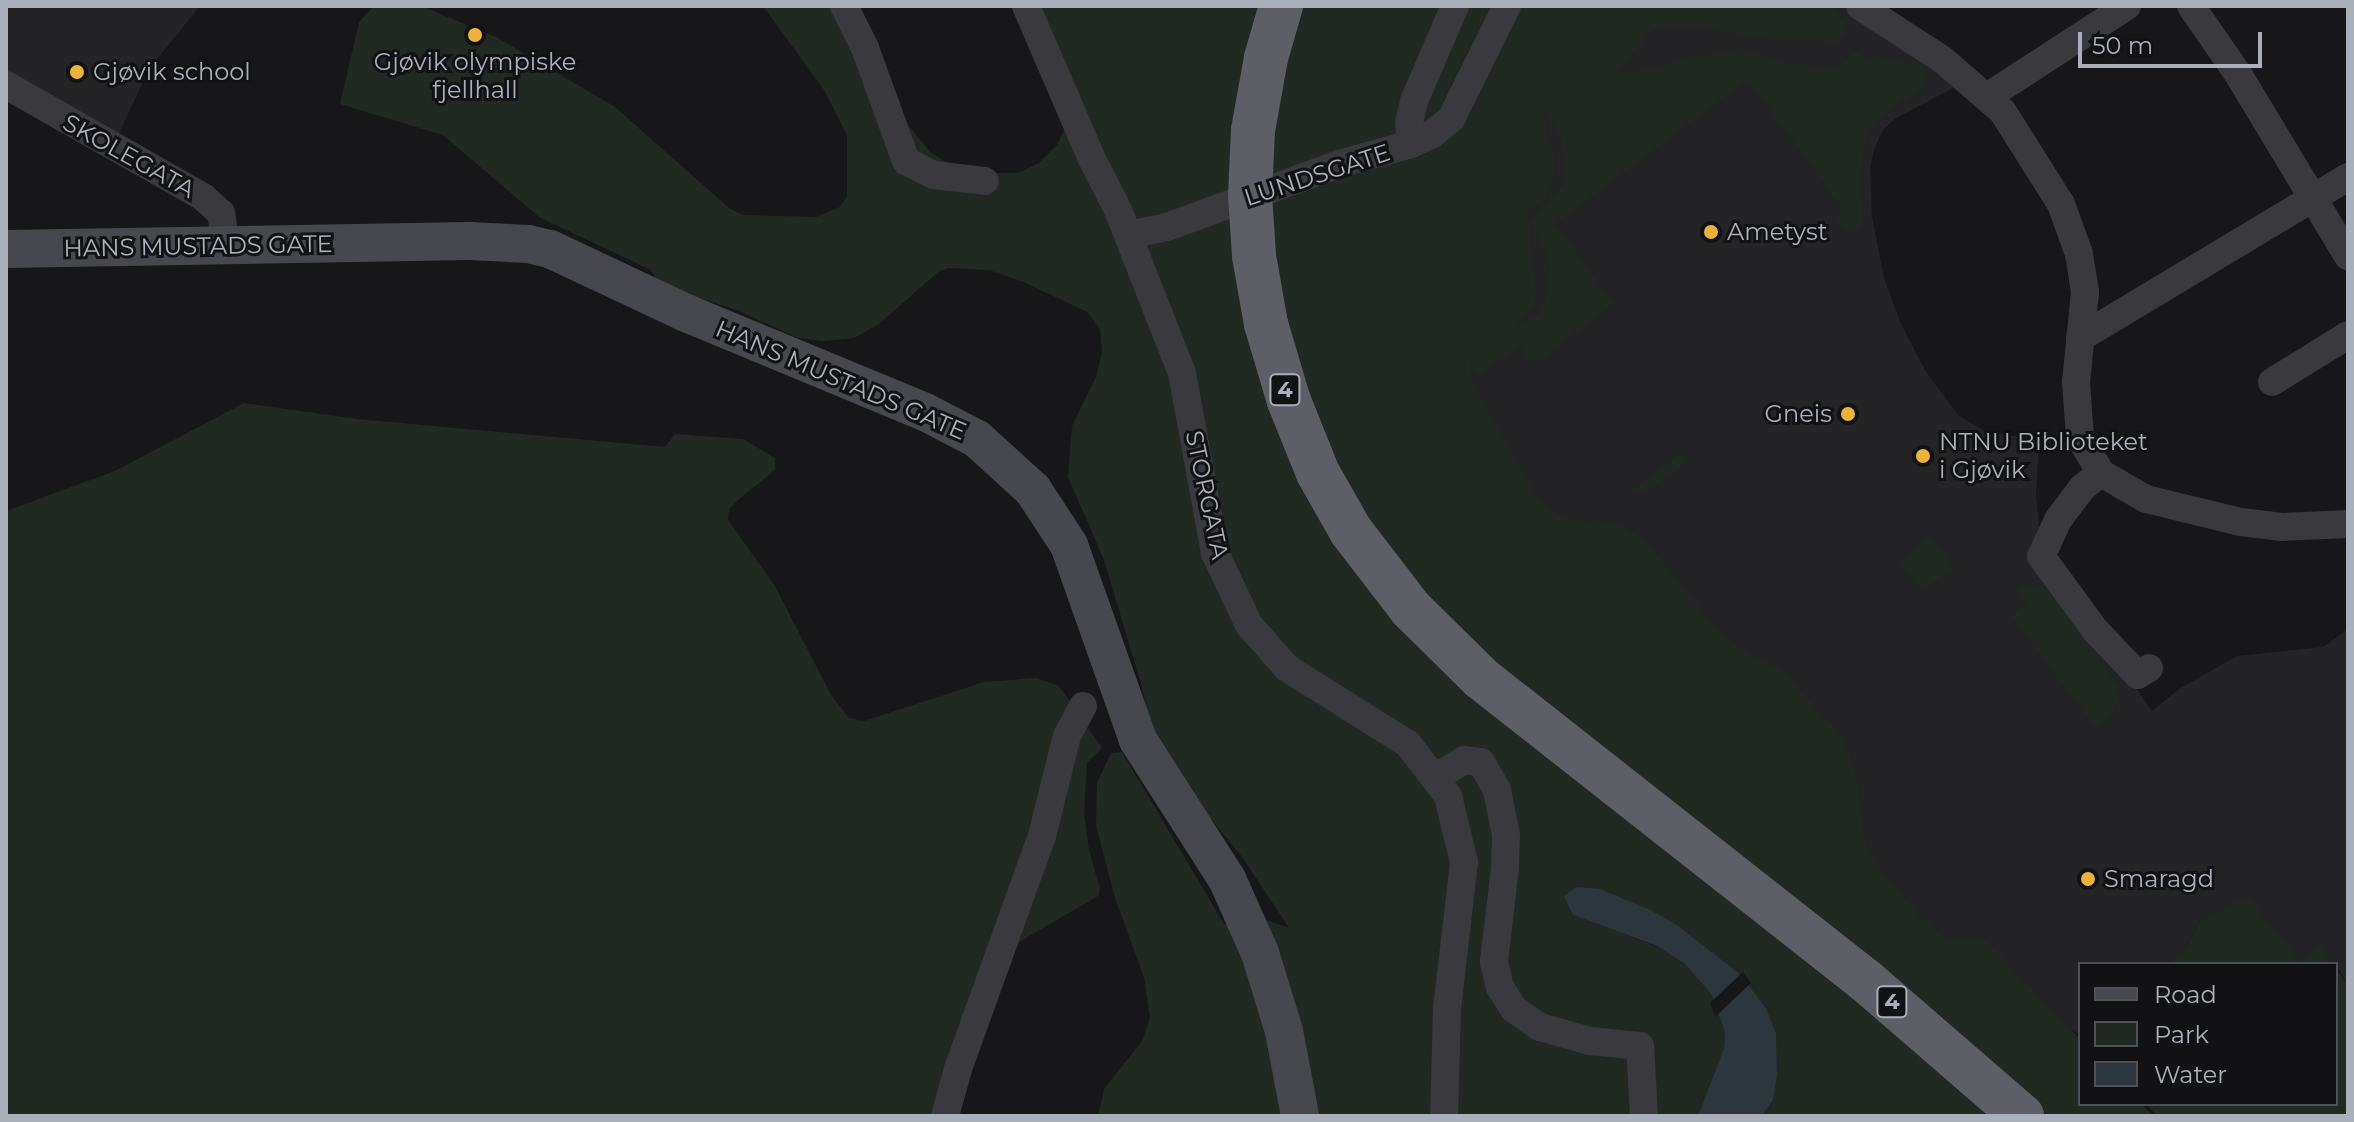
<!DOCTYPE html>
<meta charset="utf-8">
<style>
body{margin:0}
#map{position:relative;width:2354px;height:1122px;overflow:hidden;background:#171719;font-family:Montserrat,sans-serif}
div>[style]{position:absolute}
.built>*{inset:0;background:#242326}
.green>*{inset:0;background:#222923}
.water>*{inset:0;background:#2e363d}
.pier>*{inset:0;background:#171719}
.minor>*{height:28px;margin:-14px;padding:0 14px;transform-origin:14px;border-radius:14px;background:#39393e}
.secondary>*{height:38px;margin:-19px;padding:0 19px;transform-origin:19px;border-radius:19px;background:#47484e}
.trunk>*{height:44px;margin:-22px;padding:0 22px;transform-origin:22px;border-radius:22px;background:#5d5e66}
.dots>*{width:22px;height:22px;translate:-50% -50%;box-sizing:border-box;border:4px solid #121214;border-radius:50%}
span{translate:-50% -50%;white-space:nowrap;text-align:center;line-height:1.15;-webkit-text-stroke:6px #121214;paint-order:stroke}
.shield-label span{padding:2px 6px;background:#121214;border:2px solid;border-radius:6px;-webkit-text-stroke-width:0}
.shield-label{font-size:22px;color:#aaafb9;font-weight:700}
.poi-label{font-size:24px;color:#aaafb9}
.left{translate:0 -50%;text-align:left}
.right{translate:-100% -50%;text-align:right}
.street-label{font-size:24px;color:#aaafb9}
.frame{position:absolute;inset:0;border:8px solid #aaafb9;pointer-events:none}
.legend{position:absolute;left:2078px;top:962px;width:260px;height:144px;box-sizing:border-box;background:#121214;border:2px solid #4f5156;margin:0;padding:10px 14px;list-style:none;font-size:24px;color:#aaafb9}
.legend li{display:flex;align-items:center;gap:16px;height:40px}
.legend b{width:40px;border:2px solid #4f5156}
.scale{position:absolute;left:2078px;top:32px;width:184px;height:36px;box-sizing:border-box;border:4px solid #aaafb9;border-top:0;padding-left:10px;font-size:24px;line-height:28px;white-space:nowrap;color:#aaafb9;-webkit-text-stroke:6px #121214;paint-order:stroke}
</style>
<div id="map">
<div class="built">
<i style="clip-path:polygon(6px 6px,200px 6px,149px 69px,115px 142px,6px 75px)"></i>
<i style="clip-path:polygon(1507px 6px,1860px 6px,1967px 81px,1896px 118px,1883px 130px,1875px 147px,1870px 168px,1872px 217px,1884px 278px,1900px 322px,1926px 372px,1959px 416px,1983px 430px,2039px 441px,2036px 495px,2042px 556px,2152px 711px,2179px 689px,2237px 656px,2323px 647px,2348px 629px,2348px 986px,2336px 964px,2300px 962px,2200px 921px,2184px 951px,2167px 964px,2080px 964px,2079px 1034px,1928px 952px,1435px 389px)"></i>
</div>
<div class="green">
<i style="clip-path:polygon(evenodd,374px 6px,421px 6px,496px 37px,615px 107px,729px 208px,743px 215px,816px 217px,840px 207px,847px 197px,847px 135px,824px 90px,763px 6px,842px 6px,909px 126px,930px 152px,952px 166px,980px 173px,1018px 173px,1039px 163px,1057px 145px,1064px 130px,1066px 90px,1034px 6px,1830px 6px,1845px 23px,1846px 35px,1838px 42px,1768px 40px,1713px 28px,1655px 28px,1617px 72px,1655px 68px,1696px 55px,1744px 49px,1792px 64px,1822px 68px,1844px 63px,1856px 50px,1866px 59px,1883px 57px,1906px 64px,1914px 61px,1929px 71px,1924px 86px,1876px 121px,1867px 136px,1860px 172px,1863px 225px,1849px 234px,1837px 219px,1842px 208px,1748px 80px,1556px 224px,1614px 303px,1541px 360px,1530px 360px,1519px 347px,1477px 376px,1472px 369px,1473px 355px,1470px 368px,1472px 382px,1539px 500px,1562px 518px,1621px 524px,1646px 541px,1720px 632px,1743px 650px,1782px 670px,1832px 725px,1848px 751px,1857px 778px,1865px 841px,1880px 868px,1917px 913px,1948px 941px,1983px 937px,2080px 1039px,2080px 1104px,2142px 1104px,2153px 1116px,1762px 1116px,1773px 1100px,1766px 1008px,1740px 974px,1677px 925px,1600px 889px,1573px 915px,1654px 945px,1685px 964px,1711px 994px,1725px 1032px,1724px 1048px,1698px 1116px,1098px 1116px,1104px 1089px,1142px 1041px,1150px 1018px,1144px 977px,1115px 898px,1096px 826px,1097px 783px,1111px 753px,1122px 752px,1224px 924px,1266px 920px,1289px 928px,1243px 858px,1156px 751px,1142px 687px,1104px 560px,1068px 477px,1072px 426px,1096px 377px,1102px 353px,1100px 329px,1087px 312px,1026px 283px,989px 270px,948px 268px,938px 272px,879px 324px,854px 338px,823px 341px,798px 338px,737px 310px,659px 285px,651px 270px,539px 217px,443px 135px,340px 104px,359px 22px,374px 6px,1544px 109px,1562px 139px,1564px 185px,1530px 222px,1549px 261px,1547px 298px,1538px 315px,1513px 326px,1531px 308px,1536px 295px,1528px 212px,1545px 198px,1554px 178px,1555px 155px,1546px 134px,1544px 109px)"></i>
<i style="clip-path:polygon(244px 403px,357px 419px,665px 447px,675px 434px,743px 439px,775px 458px,775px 470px,739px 499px,729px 509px,728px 520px,775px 586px,831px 695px,849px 718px,864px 721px,984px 682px,1036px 678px,1059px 686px,1102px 748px,1087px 763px,1084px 812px,1089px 850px,1100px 889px,1098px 896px,1012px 946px,940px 1116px,6px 1116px,6px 511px,115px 471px)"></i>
<i style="clip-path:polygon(1681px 453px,1688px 462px,1651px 489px,1629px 492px)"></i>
<i style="clip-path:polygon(1931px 537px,1955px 568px,1924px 589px,1918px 587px,1898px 562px)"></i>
<i style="clip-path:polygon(2029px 585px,2049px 591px,2119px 686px,2120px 696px,2112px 715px,2095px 728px,2011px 617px,2026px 604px,2017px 590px)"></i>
<i style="clip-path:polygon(2248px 896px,2300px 962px,2320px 946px,2333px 964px,2167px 964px,2184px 951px,2200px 921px)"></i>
<i style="clip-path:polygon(2336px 968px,2348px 986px,2348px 1116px,2158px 1116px,2146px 1104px,2336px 1104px)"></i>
</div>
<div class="water">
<i style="clip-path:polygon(1577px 887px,1600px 889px,1650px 910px,1677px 925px,1740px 974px,1766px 1008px,1776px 1034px,1777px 1075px,1773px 1100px,1762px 1116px,1698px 1116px,1724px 1048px,1725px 1032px,1711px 994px,1685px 964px,1655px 945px,1573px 915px,1564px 896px)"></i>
</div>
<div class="pier">
<i style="clip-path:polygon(1743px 972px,1751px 983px,1715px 1017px,1710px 1003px)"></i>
</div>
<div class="minor">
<i style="left:844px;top:6px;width:47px;rotate:63.4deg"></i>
<i style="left:865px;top:48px;width:120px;rotate:70.1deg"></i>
<i style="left:906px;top:161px;width:31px;rotate:27deg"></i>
<i style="left:934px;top:175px;width:51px;rotate:6.7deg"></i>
<i style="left:1026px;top:6px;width:164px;rotate:66.7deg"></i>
<i style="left:1091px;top:157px;width:59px;rotate:63deg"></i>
<i style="left:1118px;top:210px;width:175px;rotate:68.6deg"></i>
<i style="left:1182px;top:373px;width:183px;rotate:79.6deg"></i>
<i style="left:1215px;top:553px;width:80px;rotate:64.7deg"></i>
<i style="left:1249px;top:625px;width:57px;rotate:48.5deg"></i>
<i style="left:1287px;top:668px;width:143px;rotate:32.1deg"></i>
<i style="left:1408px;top:744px;width:66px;rotate:52.4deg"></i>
<i style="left:1448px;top:796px;width:68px;rotate:76.4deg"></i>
<i style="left:1464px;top:862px;width:149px;rotate:96.6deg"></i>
<i style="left:1447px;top:1010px;width:106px;rotate:91.6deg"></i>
<i style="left:1860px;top:6px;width:99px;rotate:33deg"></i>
<i style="left:1943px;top:60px;width:79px;rotate:40.9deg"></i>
<i style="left:2003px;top:112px;width:109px;rotate:57.8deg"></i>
<i style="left:2061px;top:204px;width:53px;rotate:70.2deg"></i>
<i style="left:2079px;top:254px;width:38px;rotate:81deg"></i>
<i style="left:2085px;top:292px;width:90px;rotate:95.7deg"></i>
<i style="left:2076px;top:382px;width:56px;rotate:85.9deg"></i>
<i style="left:2080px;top:438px;width:41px;rotate:59deg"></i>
<i style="left:2101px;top:473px;width:52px;rotate:30deg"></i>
<i style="left:2146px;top:499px;width:98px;rotate:13.6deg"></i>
<i style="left:2241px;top:522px;width:41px;rotate:7deg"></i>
<i style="left:2282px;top:527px;width:66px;rotate:-2.6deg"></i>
<i style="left:2191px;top:6px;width:83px;rotate:55.3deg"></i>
<i style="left:2238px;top:74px;width:213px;rotate:58.9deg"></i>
<i style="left:6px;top:85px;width:227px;rotate:29.6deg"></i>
<i style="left:203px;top:197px;width:24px;rotate:42deg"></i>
<i style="left:221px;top:213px;width:32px;rotate:81deg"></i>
<i style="left:1987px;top:97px;width:167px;rotate:-33deg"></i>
<i style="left:1411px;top:144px;width:22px;rotate:-24deg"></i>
<i style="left:1431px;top:135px;width:26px;rotate:-39deg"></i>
<i style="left:1451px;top:119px;width:126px;rotate:-63.6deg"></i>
<i style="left:1129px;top:235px;width:39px;rotate:-12deg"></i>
<i style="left:1167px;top:227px;width:183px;rotate:-20.1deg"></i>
<i style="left:1339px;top:164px;width:75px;rotate:-15.5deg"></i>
<i style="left:1411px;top:144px;width:21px;rotate:-95deg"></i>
<i style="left:1409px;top:123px;width:23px;rotate:-77deg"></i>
<i style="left:1414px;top:101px;width:103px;rotate:-66.7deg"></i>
<i style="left:2080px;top:338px;width:313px;rotate:-31deg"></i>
<i style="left:2272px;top:382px;width:89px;rotate:-31.7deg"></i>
<i style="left:2101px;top:473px;width:24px;rotate:142deg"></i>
<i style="left:2082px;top:488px;width:40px;rotate:127deg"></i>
<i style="left:2058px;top:520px;width:40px;rotate:115deg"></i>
<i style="left:2041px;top:556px;width:92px;rotate:53.9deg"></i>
<i style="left:2095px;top:630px;width:62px;rotate:46.3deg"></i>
<i style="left:2138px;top:675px;width:13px;rotate:-32deg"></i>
<i style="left:1436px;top:777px;width:33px;rotate:-31deg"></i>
<i style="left:1464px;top:760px;width:17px;rotate:7deg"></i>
<i style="left:1481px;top:762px;width:32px;rotate:60deg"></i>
<i style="left:1497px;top:790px;width:46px;rotate:78.7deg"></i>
<i style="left:1506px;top:835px;width:33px;rotate:92deg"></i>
<i style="left:1505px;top:868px;width:95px;rotate:96.7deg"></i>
<i style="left:1494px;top:962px;width:26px;rotate:77deg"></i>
<i style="left:1500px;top:987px;width:26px;rotate:58deg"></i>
<i style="left:1514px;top:1009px;width:32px;rotate:35deg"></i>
<i style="left:1540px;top:1027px;width:52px;rotate:15.6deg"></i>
<i style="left:1590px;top:1041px;width:50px;rotate:5.7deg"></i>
<i style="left:1640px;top:1046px;width:70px;rotate:86.7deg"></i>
<i style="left:945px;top:1116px;width:49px;rotate:-74.5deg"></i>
<i style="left:958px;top:1069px;width:248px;rotate:-70.2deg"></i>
<i style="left:1042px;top:836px;width:103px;rotate:-76deg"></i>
<i style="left:1067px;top:736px;width:34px;rotate:-62deg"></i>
</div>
<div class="secondary">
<i style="left:6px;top:249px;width:464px;rotate:-1deg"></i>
<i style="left:470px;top:241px;width:58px;rotate:3deg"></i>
<i style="left:528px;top:244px;width:23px;rotate:13deg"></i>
<i style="left:550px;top:249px;width:150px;rotate:25.2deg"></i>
<i style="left:686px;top:313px;width:259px;rotate:22.5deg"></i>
<i style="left:925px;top:412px;width:59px;rotate:27.4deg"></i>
<i style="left:977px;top:439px;width:76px;rotate:42.3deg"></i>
<i style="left:1033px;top:490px;width:66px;rotate:56.8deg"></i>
<i style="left:1069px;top:545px;width:207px;rotate:70.5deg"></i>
<i style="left:1138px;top:740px;width:165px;rotate:57.4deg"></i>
<i style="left:1227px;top:879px;width:81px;rotate:66deg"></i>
<i style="left:1260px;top:953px;width:82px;rotate:72.9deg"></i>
<i style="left:1284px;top:1031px;width:86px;rotate:79.3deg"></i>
</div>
<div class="trunk">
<i style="left:1281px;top:6px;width:54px;rotate:106.1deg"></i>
<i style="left:1266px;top:58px;width:73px;rotate:100.2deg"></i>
<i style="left:1253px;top:130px;width:65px;rotate:92.6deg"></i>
<i style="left:1250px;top:195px;width:61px;rotate:86.2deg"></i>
<i style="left:1254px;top:256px;width:69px;rotate:80deg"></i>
<i style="left:1266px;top:324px;width:80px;rotate:73.4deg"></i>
<i style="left:1289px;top:401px;width:78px;rotate:68.1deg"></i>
<i style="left:1318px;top:473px;width:67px;rotate:60.4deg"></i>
<i style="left:1351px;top:531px;width:97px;rotate:52.5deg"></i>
<i style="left:1410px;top:608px;width:100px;rotate:44.6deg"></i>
<i style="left:1481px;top:678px;width:489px;rotate:38.2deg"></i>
<i style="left:1865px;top:980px;width:208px;rotate:40.9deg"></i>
</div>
<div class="dots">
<i style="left:475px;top:35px;background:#edb23c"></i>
<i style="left:77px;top:72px;background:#edb23c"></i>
<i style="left:1711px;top:232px;background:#edb23c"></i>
<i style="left:1848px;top:414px;background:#edb23c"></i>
<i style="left:1923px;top:456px;background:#edb23c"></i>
<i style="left:2088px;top:879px;background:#edb23c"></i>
</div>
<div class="shield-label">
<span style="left:1285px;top:390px">4</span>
<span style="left:1892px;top:1002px">4</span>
</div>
<div class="poi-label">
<span style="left:475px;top:76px">Gjøvik olympiske<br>fjellhall</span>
<span class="left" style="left:93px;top:72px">Gjøvik school</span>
<span class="left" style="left:1727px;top:232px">Ametyst</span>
<span class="right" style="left:1832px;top:414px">Gneis</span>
<span class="left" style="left:1939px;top:456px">NTNU Biblioteket<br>i Gjøvik</span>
<span class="left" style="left:2104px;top:879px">Smaragd</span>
</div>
<div class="street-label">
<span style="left:129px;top:156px;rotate:29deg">SKOLEGATA</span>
<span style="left:1317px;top:175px;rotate:-18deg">LUNDSGATE</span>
<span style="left:198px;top:246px;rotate:-1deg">HANS MUSTADS GATE</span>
<span style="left:841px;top:380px;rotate:23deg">HANS MUSTADS GATE</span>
<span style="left:1207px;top:495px;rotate:78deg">STORGATA</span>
</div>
<div class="frame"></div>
<ul class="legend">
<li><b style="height:10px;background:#47484e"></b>Road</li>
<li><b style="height:22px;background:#222923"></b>Park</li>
<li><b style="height:22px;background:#2e363d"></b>Water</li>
</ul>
<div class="scale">50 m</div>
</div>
